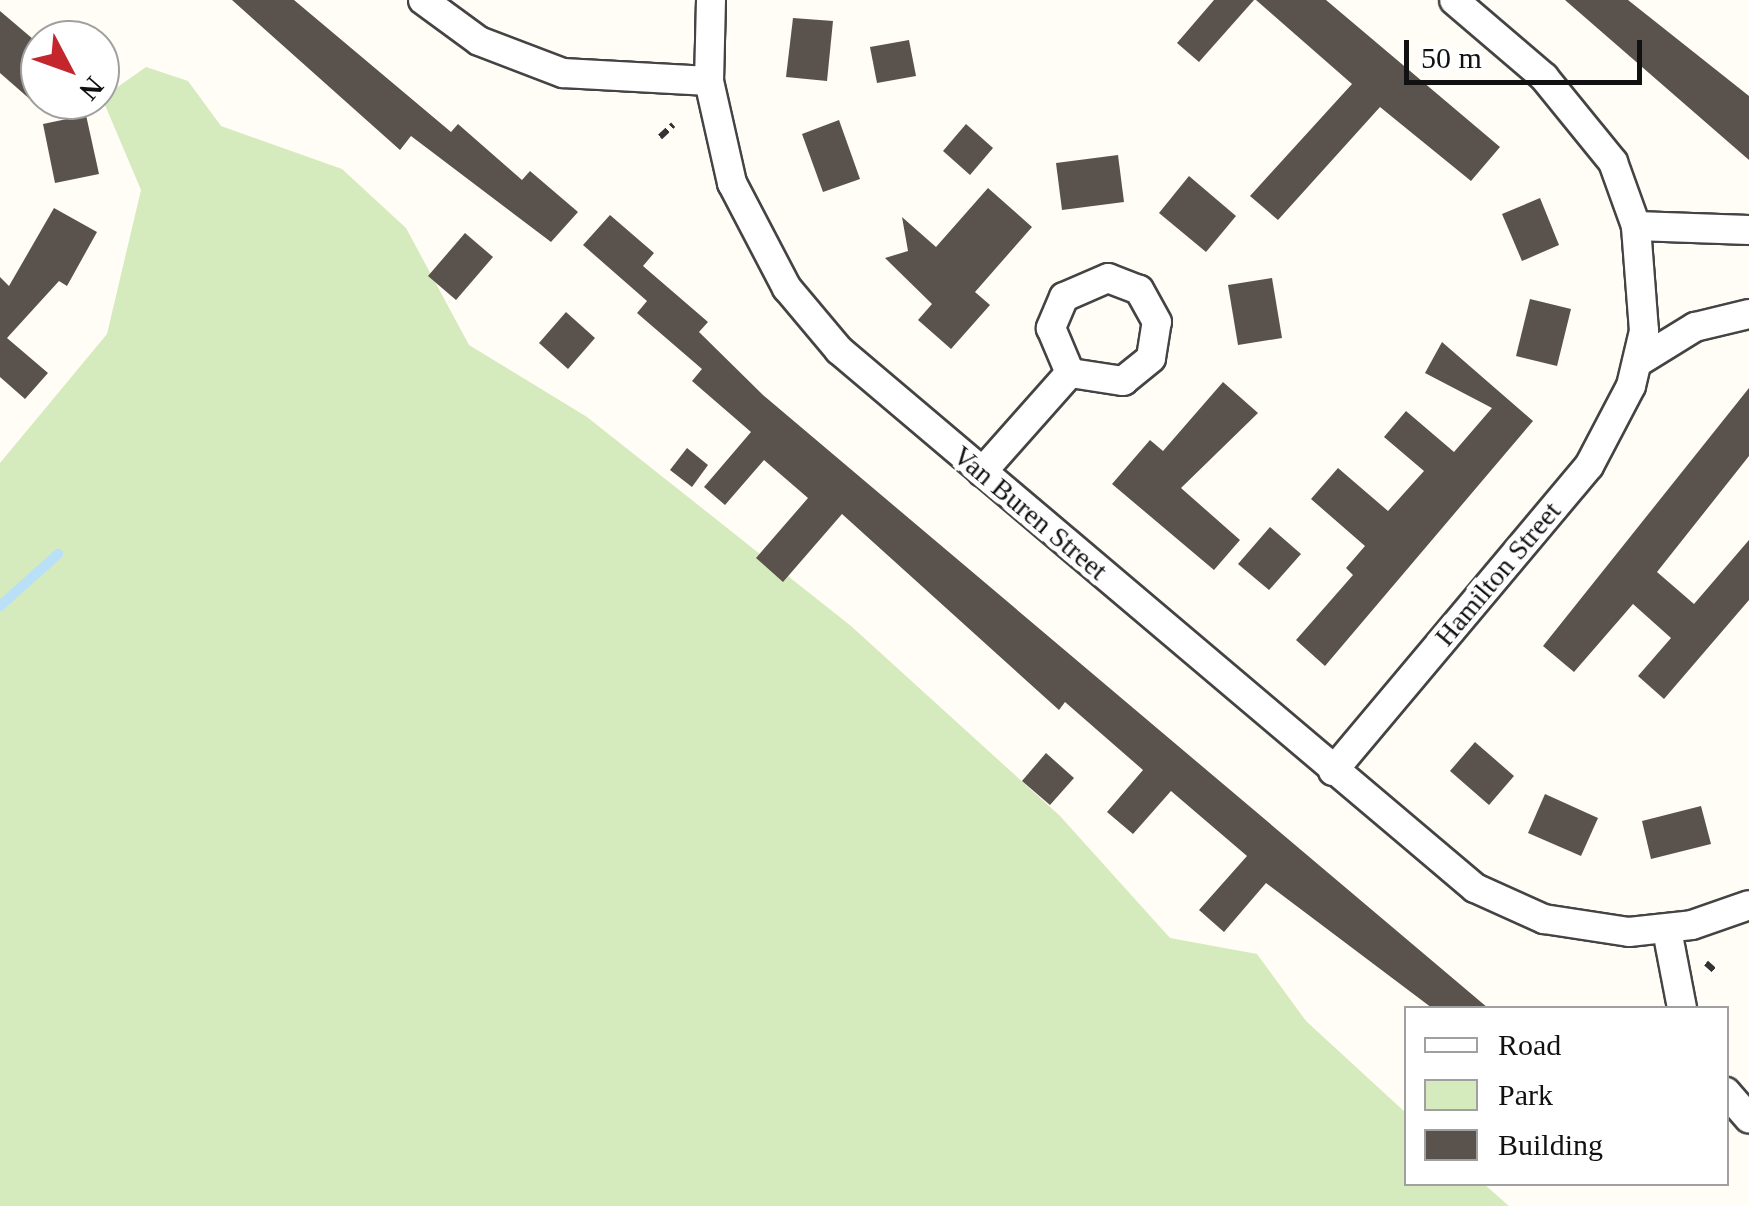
<!DOCTYPE html>
<style>
body{margin:0}
#map{position:relative;width:1749px;height:1206px;overflow:hidden;background:#fffdf5;font-family:"Times New Roman",serif}
div>[style]{position:absolute}
.green>*{inset:0;background:#d5ebbd}
.stream>*{height:10px;margin:-5px;padding:0 5px;transform-origin:5px;border-radius:5px;background:#b9e0f7}
.building>*{inset:0;background:#5a524d}
.path>*{height:6px;margin-top:-3px;transform-origin:0;background:repeating-linear-gradient(90deg,#333 0 10px,transparent 0 15px)}
.roads{filter:drop-shadow(2px 0 #444) drop-shadow(-2px 0 #444) drop-shadow(0 2px #444) drop-shadow(0 -2px #444)}
.street>*{height:28px;margin:-14px;padding:0 14px;transform-origin:14px;border-radius:14px;background:#fff}
span{translate:-50% -50%;white-space:nowrap;text-align:center;line-height:1.15;-webkit-text-stroke:10px #fff;paint-order:stroke}
.street-label{font-size:28px;color:#111}
.legend{position:absolute;left:1404px;top:1006px;width:325px;height:180px;box-sizing:border-box;background:#fff;border:2px solid #a0a0a0;margin:0;padding:12px 18px;list-style:none;font-size:30px;color:#111}
.legend li{display:flex;align-items:center;gap:20px;height:50px}
.legend b{width:50px;border:2px solid #a0a0a0}
.north{position:absolute;left:20px;top:20px;width:100px;height:100px;box-sizing:border-box;background:#fff;border:2px solid #a0a0a0;border-radius:50%;rotate:131deg;font-size:28px;font-weight:700;line-height:40px;text-align:center;color:#111}
.north::after{content:'';display:block;margin:auto;width:35px;height:45px;background:#c4262e;clip-path:polygon(50% 0,100% 100%,50% 72%,0 100%)}
.scale{position:absolute;left:1404px;top:40px;width:238px;height:45px;box-sizing:border-box;border:5px solid #111;border-top:0;padding-left:12px;font-size:30px;line-height:35px;white-space:nowrap;color:#111;-webkit-text-stroke:8px #fff;paint-order:stroke}
</style>
<div id="map">
<div class="green">
<i style="clip-path:polygon(146px 67px,188px 81px,221px 126px,342px 169px,406px 228px,469px 345px,587px 417px,851px 626px,1060px 816px,1170px 938px,1257px 954px,1306px 1021px,1406px 1113px,1406px 1184px,1484px 1184px,1509px 1206px,0 1206px,0 463px,107px 334px,141px 190px,102px 98px)"></i>
</div>
<div class="stream">
<i style="left:0;top:606px;width:78px;rotate:-41.9deg"></i>
</div>
<div class="building">
<i style="clip-path:polygon(232px 0,294px 0,451px 132px,458px 124px,522px 180px,530px 171px,578px 212px,551px 242px,411px 136px,400px 150px)"></i>
<i style="clip-path:polygon(1214px 0,1254px 0,1199px 62px,1177px 43px)"></i>
<i style="clip-path:polygon(1256px 0,1326px 0,1500px 147px,1471px 181px,1380px 107px,1278px 220px,1250px 196px,1352px 84px)"></i>
<i style="clip-path:polygon(1565px 0,1628px 0,1749px 96px,1749px 160px)"></i>
<i style="clip-path:polygon(0 11px,40px 45px,40px 108px,0 73px)"></i>
<i style="clip-path:polygon(793px 18px,833px 21px,827px 81px,786px 77px)"></i>
<i style="clip-path:polygon(909px 40px,916px 76px,877px 83px,870px 47px)"></i>
<i style="clip-path:polygon(86px 115px,99px 174px,55px 183px,43px 124px)"></i>
<i style="clip-path:polygon(839px 120px,860px 179px,823px 192px,802px 134px)"></i>
<i style="clip-path:polygon(966px 124px,993px 148px,970px 175px,943px 151px)"></i>
<i style="clip-path:polygon(1118px 155px,1124px 202px,1062px 210px,1056px 163px)"></i>
<i style="clip-path:polygon(1189px 176px,1236px 216px,1206px 252px,1159px 213px)"></i>
<i style="clip-path:polygon(988px 188px,1032px 227px,975px 292px,990px 305px,951px 349px,918px 320px,932px 304px,885px 258px,908px 251px,902px 217px,936px 247px)"></i>
<i style="clip-path:polygon(1540px 198px,1559px 245px,1522px 261px,1502px 214px)"></i>
<i style="clip-path:polygon(54px 208px,97px 232px,67px 286px,59px 281px,7px 338px,48px 373px,25px 399px,0 377px,0 277px,9px 286px)"></i>
<i style="clip-path:polygon(610px 215px,654px 253px,643px 266px,708px 322px,699px 332px,763px 395px,1488px 1008px,1432px 1008px,1266px 883px,1224px 932px,1199px 910px,1247px 856px,1171px 791px,1133px 834px,1107px 812px,1143px 770px,1065px 702px,1059px 710px,842px 514px,783px 582px,756px 558px,808px 498px,764px 460px,725px 505px,704px 487px,751px 432px,692px 381px,702px 369px,637px 313px,647px 301px,583px 245px)"></i>
<i style="clip-path:polygon(465px 233px,493px 257px,456px 300px,428px 276px)"></i>
<i style="clip-path:polygon(1272px 278px,1282px 338px,1238px 345px,1228px 285px)"></i>
<i style="clip-path:polygon(1530px 299px,1571px 309px,1557px 366px,1516px 356px)"></i>
<i style="clip-path:polygon(566px 312px,595px 338px,568px 369px,539px 343px)"></i>
<i style="clip-path:polygon(1442px 342px,1533px 421px,1325px 666px,1296px 640px,1353px 575px,1346px 568px,1365px 546px,1311px 499px,1338px 468px,1388px 511px,1424px 471px,1384px 437px,1406px 411px,1454px 452px,1492px 408px,1425px 373px)"></i>
<i style="clip-path:polygon(1223px 382px,1258px 413px,1181px 488px,1240px 540px,1214px 570px,1112px 484px,1150px 440px,1163px 451px)"></i>
<i style="clip-path:polygon(1749px 388px,1749px 456px,1657px 572px,1694px 604px,1749px 540px,1749px 600px,1664px 699px,1638px 676px,1671px 638px,1633px 604px,1574px 672px,1543px 646px)"></i>
<i style="clip-path:polygon(687px 448px,708px 465px,692px 487px,670px 470px)"></i>
<i style="clip-path:polygon(1270px 527px,1301px 554px,1269px 590px,1238px 564px)"></i>
<i style="clip-path:polygon(1475px 742px,1514px 776px,1489px 805px,1450px 771px)"></i>
<i style="clip-path:polygon(1046px 753px,1074px 778px,1050px 805px,1022px 781px)"></i>
<i style="clip-path:polygon(1545px 794px,1598px 818px,1581px 856px,1528px 833px)"></i>
<i style="clip-path:polygon(1701px 806px,1711px 844px,1651px 859px,1642px 821px)"></i>
</div>
<div class="path">
<i style="left:660px;top:137px;width:18px;rotate:-43deg"></i>
<i style="left:1706px;top:963px;width:15px;rotate:42deg"></i>
</div>
<div class="roads">
<div class="street">
<i style="left:423px;top:0;width:69px;rotate:36.2deg"></i>
<i style="left:479px;top:41px;width:90px;rotate:20.9deg"></i>
<i style="left:563px;top:73px;width:146px;rotate:3.1deg"></i>
<i style="left:711px;top:0;width:81px;rotate:91.4deg"></i>
<i style="left:709px;top:81px;width:105px;rotate:77.3deg"></i>
<i style="left:732px;top:183px;width:119px;rotate:62.4deg"></i>
<i style="left:787px;top:288px;width:81px;rotate:50deg"></i>
<i style="left:839px;top:350px;width:833px;rotate:40.23deg"></i>
<i style="left:1475px;top:888px;width:76px;rotate:24.2deg"></i>
<i style="left:1544px;top:919px;width:86px;rotate:8.7deg"></i>
<i style="left:1629px;top:932px;width:63px;rotate:-6.3deg"></i>
<i style="left:1692px;top:925px;width:60px;rotate:-19.3deg"></i>
<i style="left:1636px;top:226px;width:113px;rotate:2deg"></i>
<i style="left:1638px;top:362px;width:67px;rotate:-31.6deg"></i>
<i style="left:1695px;top:327px;width:56px;rotate:-13.5deg"></i>
<i style="left:982px;top:472px;width:132px;rotate:-48.4deg"></i>
<i style="left:1070px;top:373px;width:54px;rotate:8.6deg"></i>
<i style="left:1123px;top:381px;width:36px;rotate:-39deg"></i>
<i style="left:1151px;top:358px;width:36px;rotate:-81deg"></i>
<i style="left:1157px;top:322px;width:37px;rotate:-119deg"></i>
<i style="left:1139px;top:290px;width:33px;rotate:-159deg"></i>
<i style="left:1108px;top:278px;width:48px;rotate:156.6deg"></i>
<i style="left:1064px;top:297px;width:34px;rotate:113deg"></i>
<i style="left:1051px;top:328px;width:49px;rotate:67.1deg"></i>
<i style="left:1333px;top:771px;width:398px;rotate:-50deg"></i>
<i style="left:1589px;top:466px;width:90px;rotate:-62.3deg"></i>
<i style="left:1631px;top:386px;width:57px;rotate:-76.7deg"></i>
<i style="left:1644px;top:331px;width:105px;rotate:-94.4deg"></i>
<i style="left:1636px;top:226px;width:68px;rotate:-109.8deg"></i>
<i style="left:1613px;top:162px;width:109px;rotate:-129.1deg"></i>
<i style="left:1544px;top:77px;width:118px;rotate:-139.5deg"></i>
<i style="left:1667px;top:930px;width:79px;rotate:79.1deg"></i>
<i style="left:1726px;top:1092px;width:35px;rotate:49deg"></i>
</div>
</div>
<div class="street-label">
<span style="left:1030px;top:513px;rotate:40deg">Van Buren Street</span>
<span style="left:1498px;top:574px;rotate:-50deg">Hamilton Street</span>
</div>
<ul class="legend">
<li><b style="height:12px;background:#fff"></b>Road</li>
<li><b style="height:28px;background:#d5ebbd"></b>Park</li>
<li><b style="height:28px;background:#5a524d"></b>Building</li>
</ul>
<div class="north">N</div>
<div class="scale">50 m</div>
</div>
